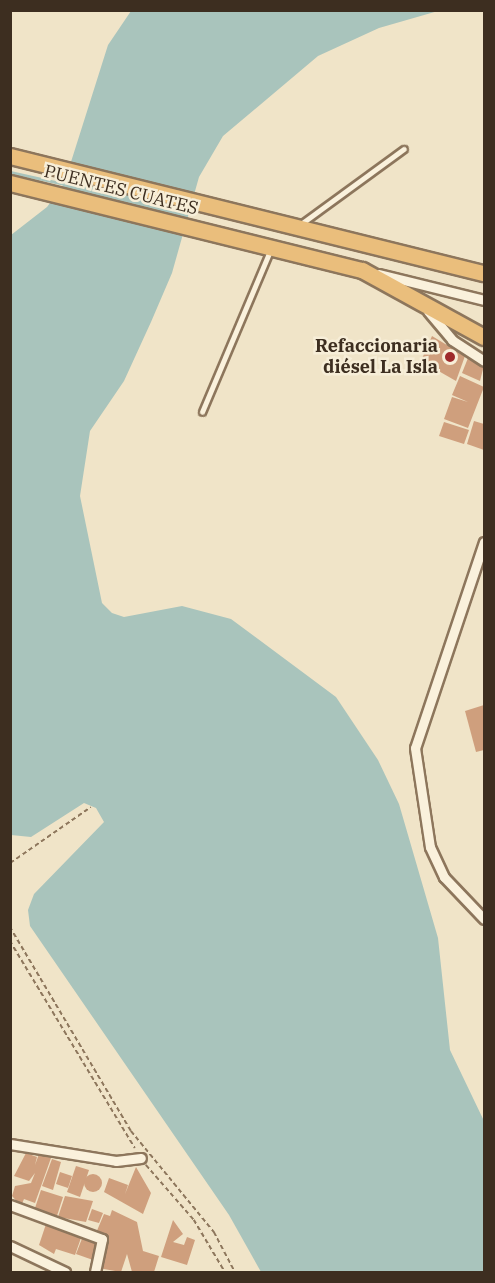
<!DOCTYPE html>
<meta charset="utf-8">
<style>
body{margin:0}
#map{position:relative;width:495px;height:1283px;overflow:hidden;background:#f0e4c8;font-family:"IBM Plex Serif",serif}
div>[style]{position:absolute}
.water>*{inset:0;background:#a9c4bc}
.stream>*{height:3px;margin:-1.5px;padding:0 1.5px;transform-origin:1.5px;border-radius:1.5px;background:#a9c4bc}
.building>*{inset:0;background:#cf9f7d}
.round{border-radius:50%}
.path>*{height:1.5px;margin-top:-0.75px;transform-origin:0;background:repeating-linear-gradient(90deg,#8d765c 0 4.5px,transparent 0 7.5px)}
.roads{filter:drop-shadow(2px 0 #8d765c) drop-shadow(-2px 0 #8d765c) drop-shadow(0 2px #8d765c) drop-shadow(0 -2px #8d765c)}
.service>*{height:4.5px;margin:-2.25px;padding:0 2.25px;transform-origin:2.25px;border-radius:2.25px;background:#faf1dc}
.minor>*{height:9px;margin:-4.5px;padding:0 4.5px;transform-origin:4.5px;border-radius:4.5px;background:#faf1dc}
.trunk>*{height:15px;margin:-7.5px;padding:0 7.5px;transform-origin:7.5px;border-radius:7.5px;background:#eabe7c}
.dots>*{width:16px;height:16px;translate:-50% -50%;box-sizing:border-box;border:3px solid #f7eed8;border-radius:50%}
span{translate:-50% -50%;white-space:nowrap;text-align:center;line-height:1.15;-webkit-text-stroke:5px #f7eed8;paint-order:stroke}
.street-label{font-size:18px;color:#3d2e20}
.poi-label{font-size:18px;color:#3d2e20;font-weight:700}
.right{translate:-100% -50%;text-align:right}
.frame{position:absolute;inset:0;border:12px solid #3d2e20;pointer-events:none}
</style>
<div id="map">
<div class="water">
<i style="clip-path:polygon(131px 11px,438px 11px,379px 28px,318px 56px,223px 136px,199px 177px,172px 273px,151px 322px,124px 381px,90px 431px,80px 496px,102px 603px,112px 613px,124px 617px,182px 606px,231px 619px,336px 697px,378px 760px,399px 804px,438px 938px,450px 1050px,484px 1121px,484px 1272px,261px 1272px,229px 1215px,30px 926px,28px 910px,34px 894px,104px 822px,96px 808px,84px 803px,31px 837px,11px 835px,11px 235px,47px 207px,64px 184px,108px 45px)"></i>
</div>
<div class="stream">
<i style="left:10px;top:172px;width:55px;rotate:12.5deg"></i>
</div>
<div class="building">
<i style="clip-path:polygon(432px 336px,465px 356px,456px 381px,421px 361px)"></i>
<i style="clip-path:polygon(468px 358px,484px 365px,480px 381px,462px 373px)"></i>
<i style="clip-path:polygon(460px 376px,484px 387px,468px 428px,444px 419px,452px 397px,468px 402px,452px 395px)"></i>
<i style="clip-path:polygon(474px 421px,484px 424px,484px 450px,467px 444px)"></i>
<i style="clip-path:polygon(444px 422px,469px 430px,464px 444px,439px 436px)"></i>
<i style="clip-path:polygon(484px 705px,484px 750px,476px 752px,465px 711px)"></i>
<i style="clip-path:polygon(26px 1153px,37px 1157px,35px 1165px,39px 1154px,51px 1158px,35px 1203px,24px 1199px,21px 1206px,12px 1196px,15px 1186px,31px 1183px,35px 1173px,29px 1181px,14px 1176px)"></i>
<i style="clip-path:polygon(52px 1159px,61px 1162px,53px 1190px,42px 1186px)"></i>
<i style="clip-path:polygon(76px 1166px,89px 1170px,80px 1197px,67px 1192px)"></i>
<i style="clip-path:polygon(136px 1167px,151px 1193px,143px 1214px,104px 1192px,109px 1178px,128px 1185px,125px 1194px)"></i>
<i style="clip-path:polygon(60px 1172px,72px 1176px,68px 1188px,56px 1184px)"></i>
<i class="round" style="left:84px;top:1174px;width:18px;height:18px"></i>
<i style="clip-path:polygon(41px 1190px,63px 1197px,56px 1219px,34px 1211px)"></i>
<i style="clip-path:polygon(65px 1196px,93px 1201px,86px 1222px,58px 1217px)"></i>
<i style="clip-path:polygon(92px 1209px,103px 1213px,99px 1223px,88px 1220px)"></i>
<i style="clip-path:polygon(112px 1210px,137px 1222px,143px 1251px,159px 1256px,154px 1272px,132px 1272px,127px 1254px,121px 1272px,98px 1268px,108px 1237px,96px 1233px,104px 1214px,110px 1216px)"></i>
<i style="clip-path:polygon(173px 1220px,183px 1234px,173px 1242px,184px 1245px,187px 1237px,195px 1240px,187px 1265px,161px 1257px)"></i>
<i style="clip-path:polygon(47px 1221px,82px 1235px,75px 1255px,56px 1249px,54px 1254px,39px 1245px)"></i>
<i style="clip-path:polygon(83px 1236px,99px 1241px,93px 1260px,76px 1254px)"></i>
</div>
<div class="path">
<i style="left:10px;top:863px;width:98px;rotate:-34.7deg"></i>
<i style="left:10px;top:927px;width:237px;rotate:59.3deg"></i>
<i style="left:131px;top:1131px;width:131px;rotate:50.6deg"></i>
<i style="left:214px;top:1232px;width:45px;rotate:62.3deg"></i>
<i style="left:10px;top:941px;width:242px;rotate:58.9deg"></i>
<i style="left:146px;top:1165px;width:73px;rotate:48.9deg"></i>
<i style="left:194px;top:1220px;width:61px;rotate:59.2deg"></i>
</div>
<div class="roads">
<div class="service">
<i style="left:301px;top:224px;width:127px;rotate:-36.1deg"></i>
<i style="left:202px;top:412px;width:177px;rotate:-67.1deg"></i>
</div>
<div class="minor">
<i style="left:379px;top:274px;width:108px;rotate:13.9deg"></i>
<i style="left:428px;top:311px;width:38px;rotate:50deg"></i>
<i style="left:452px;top:340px;width:38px;rotate:33deg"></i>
<i style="left:484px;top:542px;width:217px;rotate:108.5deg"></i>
<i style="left:415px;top:748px;width:100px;rotate:81.4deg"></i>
<i style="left:430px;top:847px;width:33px;rotate:65deg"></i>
<i style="left:444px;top:877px;width:58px;rotate:46.4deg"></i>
<i style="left:10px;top:1144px;width:107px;rotate:9.1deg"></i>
<i style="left:116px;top:1161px;width:25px;rotate:-7deg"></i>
<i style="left:10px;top:1205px;width:98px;rotate:20.3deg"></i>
<i style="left:102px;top:1239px;width:34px;rotate:102deg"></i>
<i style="left:10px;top:1246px;width:61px;rotate:25.3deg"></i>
</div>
<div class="trunk">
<i style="left:10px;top:156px;width:488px;rotate:13.9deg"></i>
<i style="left:10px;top:183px;width:363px;rotate:13.9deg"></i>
<i style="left:362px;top:270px;width:139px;rotate:28.8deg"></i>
</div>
</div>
<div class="dots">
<i style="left:450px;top:357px;background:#9e2a2b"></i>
</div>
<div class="street-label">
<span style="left:121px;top:190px;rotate:14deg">PUENTES CUATES</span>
</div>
<div class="poi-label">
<span class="right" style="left:438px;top:357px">Refaccionaria<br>diésel La Isla</span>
</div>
<div class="frame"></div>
</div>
